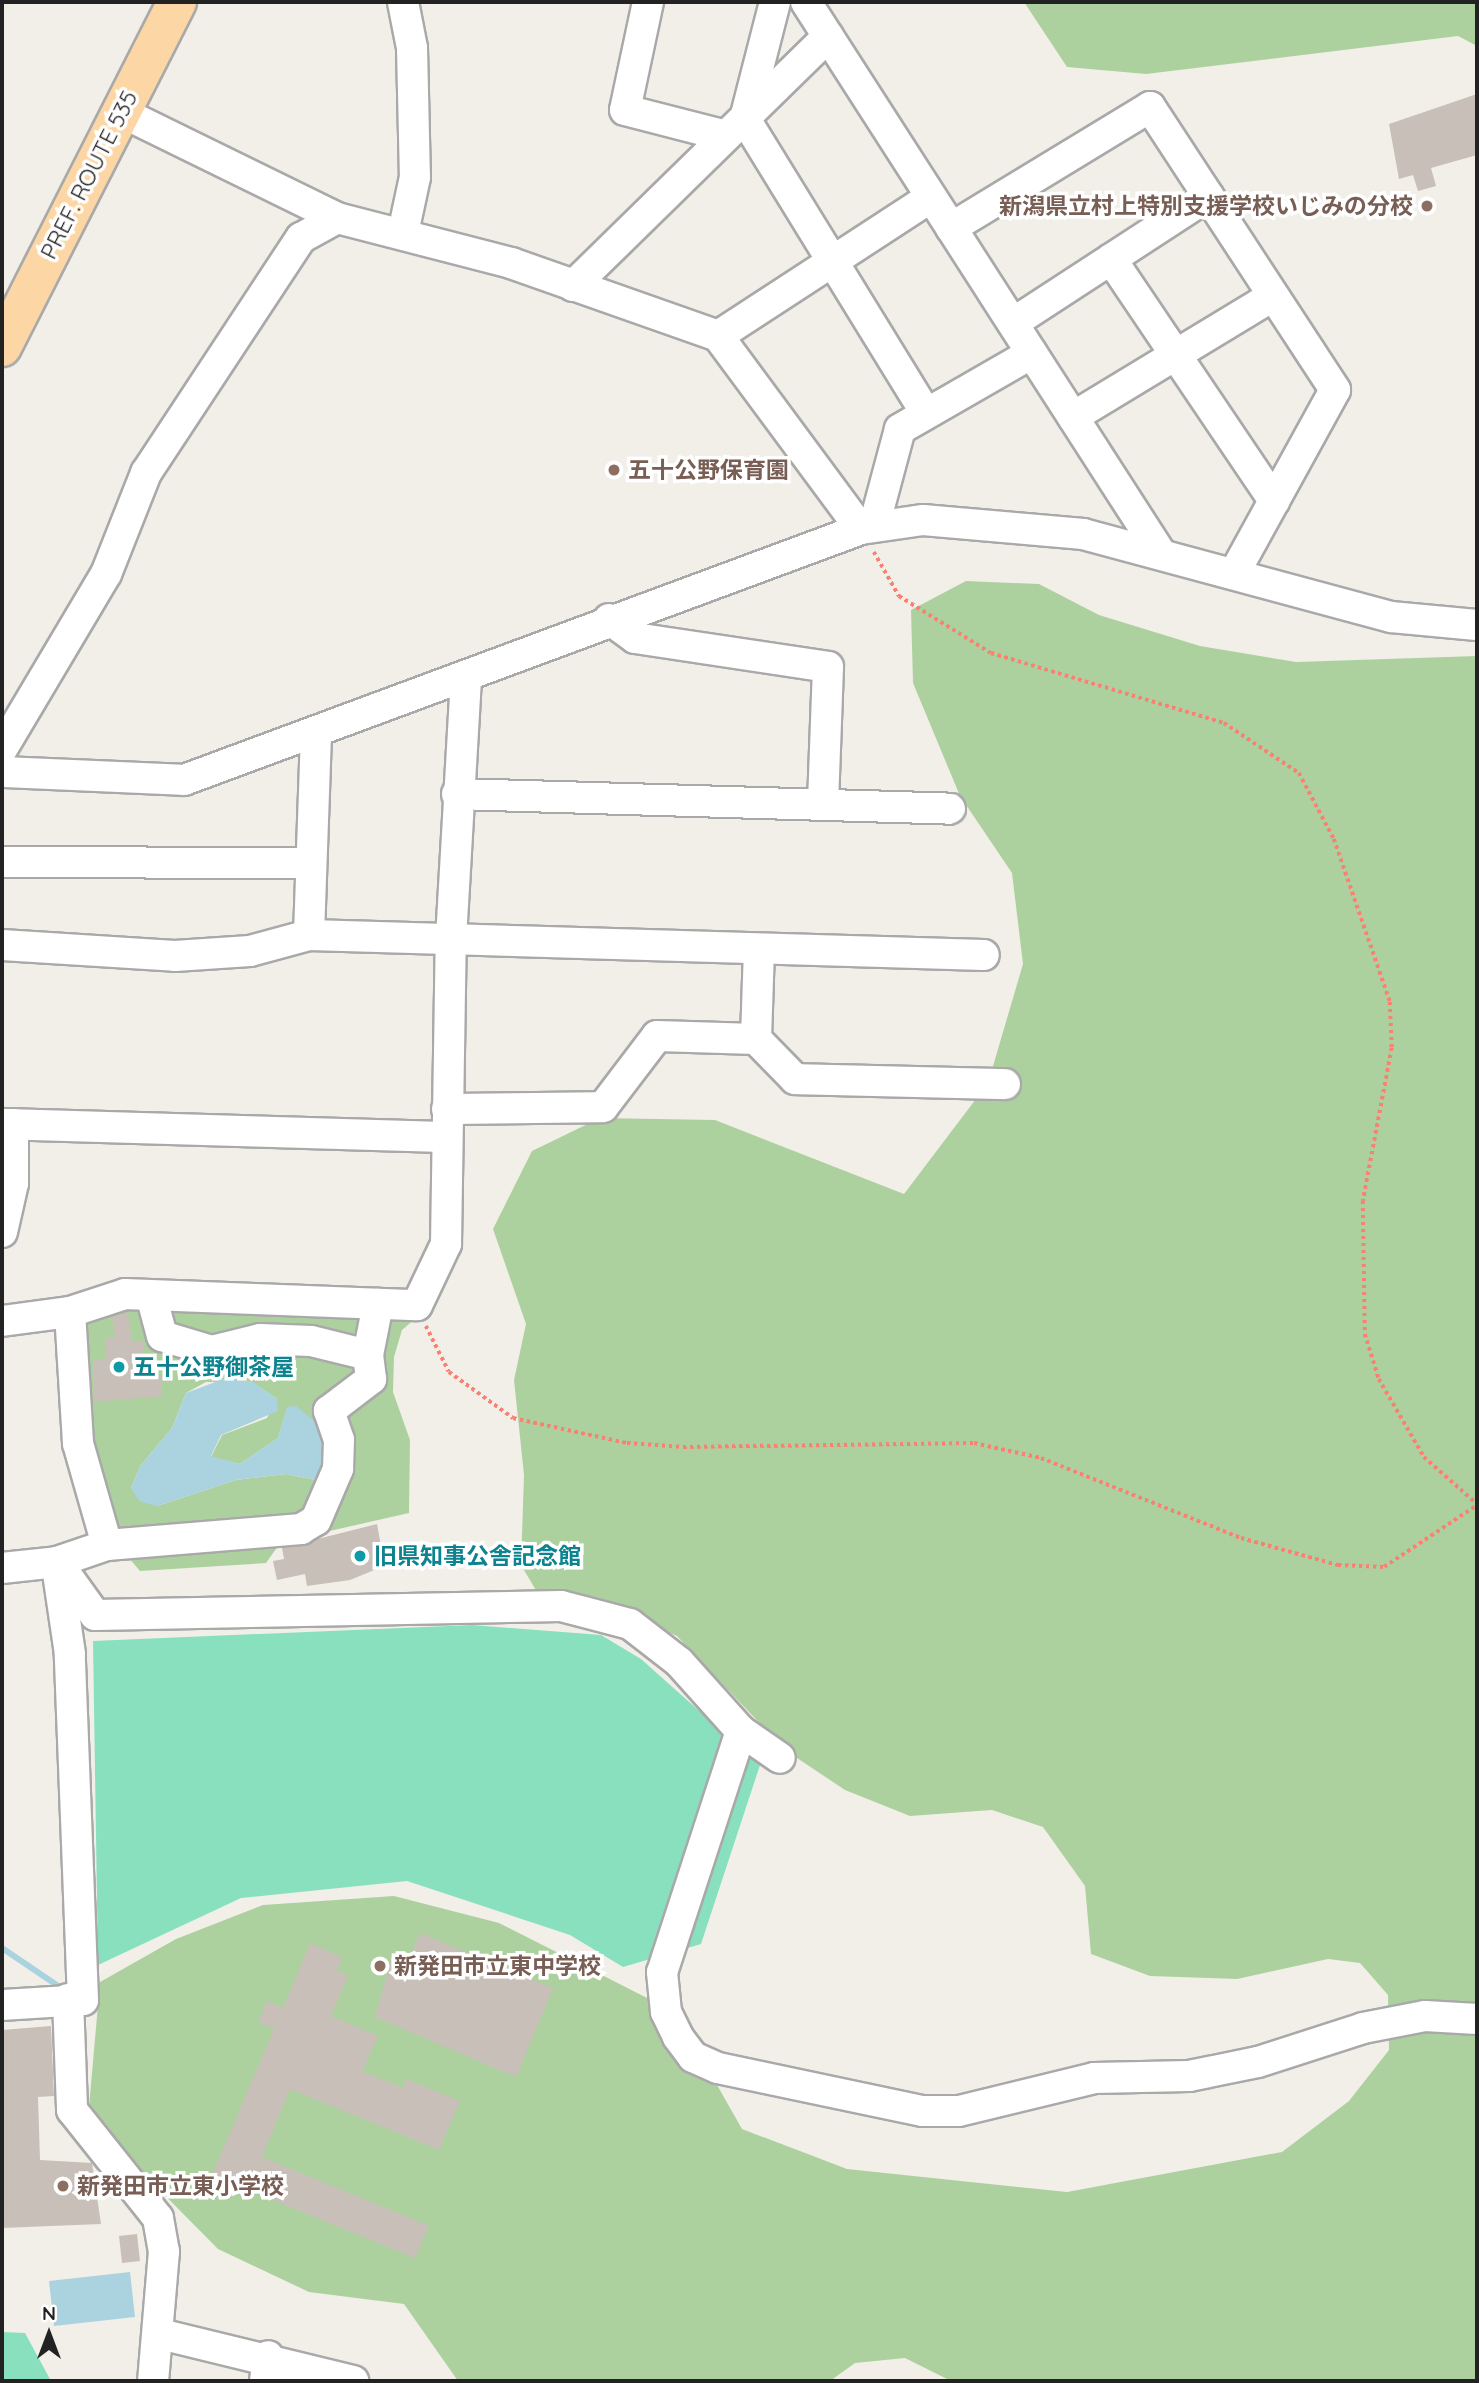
<!DOCTYPE html>
<meta charset="utf-8">
<style>
body{margin:0}
#map{position:relative;width:1479px;height:2383px;overflow:hidden;background:#f2efe9;font-family:Quicksand,"Noto Sans JP",sans-serif}
div>[style]{position:absolute}
.forest>*{inset:0;background:#add19e}
.pitch>*{inset:0;background:#88e0be}
.water>*{inset:0;background:#aad3df}
.stream>*{height:6px;margin:-3px;padding:0 3px;transform-origin:3px;border-radius:3px;background:#aad3df}
.building>*{inset:0;background:#c7bfb8}
.path>*{height:3.5px;margin-top:-1.75px;transform-origin:0;background:repeating-linear-gradient(90deg,#fa8072 0 3.5px,transparent 0 7px)}
.roads{filter:drop-shadow(2px 0 #a9a9a9) drop-shadow(-2px 0 #a9a9a9) drop-shadow(0 2px #a9a9a9) drop-shadow(0 -2px #a9a9a9)}
.minor>*{height:30px;margin:-15px;padding:0 15px;transform-origin:15px;border-radius:15px;background:#fff}
.major>*{height:38px;margin:-19px;padding:0 19px;transform-origin:19px;border-radius:19px;background:#fcd6a4}
.dots>*{width:19px;height:19px;translate:-50% -50%;box-sizing:border-box;border:4px solid #fff;border-radius:50%}
span{translate:-50% -50%;white-space:nowrap;text-align:center;line-height:1.15;-webkit-text-stroke:7px #fff;paint-order:stroke}
.street-label{font-size:23px;color:#222}
.education-label{font-size:23px;color:#785e54;font-weight:700}
.right{translate:-100% -50%;text-align:right}
.left{translate:0 -50%;text-align:left}
.culture-label{font-size:23px;color:#0d838f;font-weight:700}
.frame{position:absolute;inset:0;border:4px solid #222;pointer-events:none}
.north{position:absolute;left:14px;top:2299px;width:70px;height:70px;-webkit-text-stroke:5px #fff;paint-order:stroke;rotate:0deg;font-size:19px;font-weight:700;line-height:28px;text-align:center;color:#222}
.north::after{content:'';display:block;margin:auto;width:24px;height:32px;background:#222;clip-path:polygon(50% 0,100% 100%,50% 72%,0 100%)}
</style>
<div id="map">
<div class="forest">
<i style="clip-path:polygon(1024px 2px,1477px 2px,1477px 46px,1458px 36px,1146px 74px,1067px 67px)"></i>
<i style="clip-path:polygon(966px 581px,1039px 584px,1099px 615px,1200px 646px,1296px 662px,1477px 656px,1477px 2381px,951px 2381px,905px 2358px,855px 2363px,830px 2381px,458px 2381px,404px 2304px,309px 2292px,218px 2249px,109px 2139px,89px 2107px,100px 1982px,176px 1939px,263px 1905px,394px 1896px,499px 1923px,657px 2003px,704px 2062px,742px 2129px,847px 2169px,1067px 2192px,1282px 2152px,1349px 2101px,1389px 2050px,1388px 1995px,1360px 1963px,1328px 1959px,1237px 1979px,1150px 1976px,1091px 1954px,1085px 1886px,1043px 1827px,992px 1810px,910px 1816px,845px 1790px,785px 1750px,677px 1636px,607px 1605px,537px 1592px,521px 1565px,524px 1475px,514px 1380px,526px 1324px,493px 1229px,532px 1151px,600px 1118px,715px 1120px,904px 1194px,988px 1083px,1023px 964px,1012px 873px,960px 796px,913px 683px,911px 610px)"></i>
<i style="clip-path:polygon(evenodd,131px 1304px,416px 1318px,402px 1330px,394px 1357px,393px 1392px,410px 1440px,409px 1513px,281px 1542px,266px 1563px,140px 1571px,113px 1539px,86px 1440px,81px 1319px,131px 1304px,206px 1382px,252px 1382px,277px 1399px,267px 1418px,222px 1435px,211px 1457px,240px 1464px,278px 1438px,287px 1408px,316px 1480px,286px 1474px,236px 1480px,157px 1506px,131px 1488px,141px 1465px,172px 1428px,186px 1393px,206px 1382px)"></i>
</div>
<div class="pitch">
<i style="clip-path:polygon(472px 1625px,601px 1635px,641px 1659px,760px 1765px,701px 1944px,623px 1967px,570px 1935px,407px 1881px,241px 1898px,98px 1965px,93px 1641px)"></i>
<i style="clip-path:polygon(2px 2332px,25px 2333px,51px 2381px,2px 2381px)"></i>
</div>
<div class="water">
<i style="clip-path:polygon(226px 1378px,253px 1382px,277px 1399px,278px 1411px,221px 1435px,211px 1456px,240px 1464px,278px 1438px,287px 1407px,296px 1406px,324px 1429px,324px 1468px,316px 1480px,286px 1474px,236px 1480px,157px 1506px,139px 1501px,131px 1488px,141px 1465px,172px 1428px,186px 1393px)"></i>
<i style="clip-path:polygon(130px 2272px,135px 2317px,54px 2326px,49px 2281px)"></i>
</div>
<div class="stream">
<i style="left:2px;top:1948px;width:71px;rotate:34.1deg"></i>
</div>
<div class="building">
<i style="clip-path:polygon(1477px 94px,1477px 155px,1431px 168px,1436px 186px,1418px 191px,1413px 175px,1399px 179px,1389px 124px)"></i>
<i style="clip-path:polygon(128px 1312px,132px 1342px,144px 1342px,144px 1376px,162px 1376px,162px 1396px,93px 1402px,93px 1359px,106px 1359px,106px 1338px,115px 1338px,112px 1317px)"></i>
<i style="clip-path:polygon(377px 1524px,381px 1546px,391px 1545px,394px 1562px,350px 1580px,307px 1586px,305px 1574px,277px 1580px,273px 1561px,284px 1559px,282px 1548px)"></i>
<i style="clip-path:polygon(420px 1933px,553px 1988px,516px 2077px,375px 2017px,391px 1961px,405px 1967px)"></i>
<i style="clip-path:polygon(310px 1943px,342px 1957px,337px 1971px,348px 1975px,331px 2016px,378px 2036px,362px 2071px,403px 2088px,406px 2079px,460px 2101px,439px 2150px,290px 2089px,262px 2157px,429px 2226px,415px 2258px,212px 2175px,274px 2029px,258px 2022px,267px 2001px,283px 2008px)"></i>
<i style="clip-path:polygon(51px 2026px,54px 2096px,38px 2097px,40px 2160px,92px 2163px,101px 2224px,2px 2228px,2px 2030px)"></i>
<i style="clip-path:polygon(137px 2234px,140px 2261px,122px 2263px,119px 2236px)"></i>
</div>
<div class="path">
<i style="left:874px;top:552px;width:51px;rotate:60.4deg"></i>
<i style="left:899px;top:596px;width:108px;rotate:31.8deg"></i>
<i style="left:991px;top:653px;width:243px;rotate:16.7deg"></i>
<i style="left:1224px;top:723px;width:90px;rotate:33.7deg"></i>
<i style="left:1299px;top:773px;width:75px;rotate:62.1deg"></i>
<i style="left:1334px;top:839px;width:172px;rotate:71deg"></i>
<i style="left:1390px;top:1002px;width:46px;rotate:87.5deg"></i>
<i style="left:1392px;top:1048px;width:156px;rotate:100.7deg"></i>
<i style="left:1363px;top:1201px;width:133px;rotate:89.1deg"></i>
<i style="left:1365px;top:1334px;width:47px;rotate:72.7deg"></i>
<i style="left:1379px;top:1379px;width:90px;rotate:60deg"></i>
<i style="left:1424px;top:1457px;width:71px;rotate:41.6deg"></i>
<i style="left:426px;top:1326px;width:51px;rotate:63.4deg"></i>
<i style="left:449px;top:1372px;width:79px;rotate:35.7deg"></i>
<i style="left:513px;top:1418px;width:117px;rotate:12.4deg"></i>
<i style="left:627px;top:1443px;width:56px;rotate:4.1deg"></i>
<i style="left:683px;top:1447px;width:291px;rotate:-0.8deg"></i>
<i style="left:974px;top:1443px;width:69px;rotate:12.6deg"></i>
<i style="left:1041px;top:1458px;width:215px;rotate:21.8deg"></i>
<i style="left:1241px;top:1538px;width:101px;rotate:15.6deg"></i>
<i style="left:1338px;top:1565px;width:46px;rotate:2.5deg"></i>
<i style="left:1384px;top:1567px;width:112px;rotate:-33.7deg"></i>
</div>
<div class="roads">
<div class="minor">
<i style="left:403px;top:2px;width:47px;rotate:78.9deg"></i>
<i style="left:412px;top:48px;width:129px;rotate:88.7deg"></i>
<i style="left:415px;top:177px;width:57px;rotate:102.1deg"></i>
<i style="left:648px;top:2px;width:110px;rotate:102deg"></i>
<i style="left:625px;top:110px;width:104px;rotate:14.4deg"></i>
<i style="left:775px;top:2px;width:121px;rotate:104.4deg"></i>
<i style="left:745px;top:119px;width:344px;rotate:58.4deg"></i>
<i style="left:806px;top:2px;width:656px;rotate:57.25deg"></i>
<i style="left:121px;top:112px;width:241px;rotate:26.1deg"></i>
<i style="left:337px;top:218px;width:180px;rotate:14.5deg"></i>
<i style="left:511px;top:263px;width:219px;rotate:19.4deg"></i>
<i style="left:718px;top:336px;width:240px;rotate:53.5deg"></i>
<i style="left:951px;top:228px;width:233px;rotate:-31.3deg"></i>
<i style="left:1150px;top:107px;width:338px;rotate:56.8deg"></i>
<i style="left:1335px;top:390px;width:208px;rotate:118.8deg"></i>
<i style="left:1111px;top:259px;width:292px;rotate:56deg"></i>
<i style="left:573px;top:286px;width:357px;rotate:-44.4deg"></i>
<i style="left:1013px;top:323px;width:233px;rotate:-33.1deg"></i>
<i style="left:718px;top:336px;width:254px;rotate:-33.1deg"></i>
<i style="left:1073px;top:417px;width:234px;rotate:-31.2deg"></i>
<i style="left:874px;top:526px;width:100px;rotate:-75deg"></i>
<i style="left:900px;top:429px;width:152px;rotate:-29.9deg"></i>
<i style="left:609px;top:619px;width:32px;rotate:36deg"></i>
<i style="left:635px;top:638px;width:195px;rotate:8.5deg"></i>
<i style="left:828px;top:667px;width:137px;rotate:92.1deg"></i>
<i style="left:2px;top:749px;width:204px;rotate:-59.3deg"></i>
<i style="left:106px;top:574px;width:109px;rotate:-68.4deg"></i>
<i style="left:146px;top:473px;width:282px;rotate:-56.6deg"></i>
<i style="left:301px;top:238px;width:41px;rotate:-29.1deg"></i>
<i style="left:2px;top:772px;width:182px;rotate:2.5deg"></i>
<i style="left:184px;top:780px;width:722px;rotate:-20.34deg"></i>
<i style="left:861px;top:529px;width:63px;rotate:-8.3deg"></i>
<i style="left:923px;top:520px;width:161px;rotate:5deg"></i>
<i style="left:1083px;top:534px;width:319px;rotate:15.1deg"></i>
<i style="left:1391px;top:617px;width:86px;rotate:5.3deg"></i>
<i style="left:457px;top:794px;width:493px;rotate:1.7deg"></i>
<i style="left:2px;top:862px;width:309px;rotate:0.2deg"></i>
<i style="left:309px;top:935px;width:203px;rotate:-88deg"></i>
<i style="left:2px;top:945px;width:173px;rotate:3.6deg"></i>
<i style="left:175px;top:956px;width:75px;rotate:-3.8deg"></i>
<i style="left:250px;top:951px;width:61px;rotate:-15.2deg"></i>
<i style="left:309px;top:935px;width:675px;rotate:1.7deg"></i>
<i style="left:756px;top:1039px;width:89px;rotate:-88.1deg"></i>
<i style="left:447px;top:1109px;width:156px;rotate:-0.7deg"></i>
<i style="left:603px;top:1107px;width:89px;rotate:-52.7deg"></i>
<i style="left:657px;top:1036px;width:99px;rotate:1.7deg"></i>
<i style="left:756px;top:1039px;width:56px;rotate:45.7deg"></i>
<i style="left:795px;top:1079px;width:210px;rotate:1.4deg"></i>
<i style="left:2px;top:1124px;width:443px;rotate:1.7deg"></i>
<i style="left:2px;top:1232px;width:50px;rotate:-77.3deg"></i>
<i style="left:13px;top:1183px;width:59px;rotate:-90deg"></i>
<i style="left:2px;top:1321px;width:69px;rotate:-7.5deg"></i>
<i style="left:70px;top:1312px;width:58px;rotate:-18.1deg"></i>
<i style="left:125px;top:1294px;width:292px;rotate:2.2deg"></i>
<i style="left:417px;top:1305px;width:68px;rotate:-64.6deg"></i>
<i style="left:446px;top:1244px;width:305px;rotate:-89.1deg"></i>
<i style="left:451px;top:939px;width:261px;rotate:-86.7deg"></i>
<i style="left:368px;top:1355px;width:52px;rotate:-78.9deg"></i>
<i style="left:107px;top:1545px;width:195px;rotate:-4.7deg"></i>
<i style="left:301px;top:1529px;width:17px;rotate:-31deg"></i>
<i style="left:316px;top:1520px;width:56px;rotate:-66.7deg"></i>
<i style="left:338px;top:1469px;width:29px;rotate:-88deg"></i>
<i style="left:339px;top:1440px;width:31px;rotate:-109deg"></i>
<i style="left:329px;top:1411px;width:53px;rotate:-37.3deg"></i>
<i style="left:371px;top:1379px;width:24px;rotate:-97deg"></i>
<i style="left:368px;top:1355px;width:59px;rotate:-166.2deg"></i>
<i style="left:311px;top:1341px;width:51px;rotate:-177.8deg"></i>
<i style="left:260px;top:1339px;width:49px;rotate:166deg"></i>
<i style="left:212px;top:1351px;width:52px;rotate:-163.3deg"></i>
<i style="left:162px;top:1336px;width:42px;rotate:-105deg"></i>
<i style="left:57px;top:1562px;width:65px;rotate:54.4deg"></i>
<i style="left:95px;top:1615px;width:466px;rotate:-1.1deg"></i>
<i style="left:561px;top:1606px;width:71px;rotate:14.6deg"></i>
<i style="left:630px;top:1624px;width:62px;rotate:37.8deg"></i>
<i style="left:679px;top:1662px;width:93px;rotate:48.1deg"></i>
<i style="left:741px;top:1731px;width:47px;rotate:34.7deg"></i>
<i style="left:2px;top:1568px;width:55px;rotate:-6.2deg"></i>
<i style="left:57px;top:1562px;width:53px;rotate:-18.8deg"></i>
<i style="left:107px;top:1545px;width:106px;rotate:-105.9deg"></i>
<i style="left:78px;top:1443px;width:131px;rotate:-93.5deg"></i>
<i style="left:741px;top:1731px;width:254px;rotate:108.1deg"></i>
<i style="left:662px;top:1972px;width:40px;rotate:84.3deg"></i>
<i style="left:666px;top:2012px;width:28px;rotate:64deg"></i>
<i style="left:678px;top:2037px;width:25px;rotate:53deg"></i>
<i style="left:693px;top:2057px;width:27px;rotate:24deg"></i>
<i style="left:718px;top:2068px;width:208px;rotate:11.9deg"></i>
<i style="left:922px;top:2111px;width:37px"></i>
<i style="left:959px;top:2111px;width:139px;rotate:-13.7deg"></i>
<i style="left:1094px;top:2078px;width:95px;rotate:-1.2deg"></i>
<i style="left:1189px;top:2076px;width:70px;rotate:-11.5deg"></i>
<i style="left:1258px;top:2062px;width:110px;rotate:-17.9deg"></i>
<i style="left:1363px;top:2028px;width:63px;rotate:-11deg"></i>
<i style="left:1425px;top:2016px;width:52px;rotate:3.3deg"></i>
<i style="left:68px;top:1999px;width:111px;rotate:87.9deg"></i>
<i style="left:72px;top:2110px;width:138px;rotate:51.5deg"></i>
<i style="left:158px;top:2218px;width:34px;rotate:80deg"></i>
<i style="left:164px;top:2251px;width:130px;rotate:94.8deg"></i>
<i style="left:2px;top:2005px;width:81px;rotate:-3.5deg"></i>
<i style="left:83px;top:2000px;width:346px;rotate:-92.2deg"></i>
<i style="left:70px;top:1654px;width:89px;rotate:-98.4deg"></i>
<i style="left:160px;top:2334px;width:199px;rotate:13.7deg"></i>
<i style="left:265px;top:2381px;width:25px;rotate:-83deg"></i>
</div>
<div class="major">
<i style="left:2px;top:347px;width:387px;rotate:-63.1deg"></i>
</div>
</div>
<div class="dots">
<i style="left:1427px;top:206px;background:#8d6e63"></i>
<i style="left:614px;top:470px;background:#8d6e63"></i>
<i style="left:119px;top:1367px;background:#0f9aa8"></i>
<i style="left:360px;top:1556px;background:#0f9aa8"></i>
<i style="left:380px;top:1966px;background:#8d6e63"></i>
<i style="left:63px;top:2186px;background:#8d6e63"></i>
</div>
<div class="street-label">
<span style="left:89px;top:175px;rotate:-63deg">PREF. ROUTE 535</span>
</div>
<div class="education-label">
<span class="right" style="left:1413px;top:206px">新潟県立村上特別支援学校いじみの分校</span>
<span class="left" style="left:628px;top:470px">五十公野保育園</span>
<span class="left" style="left:394px;top:1966px">新発田市立東中学校</span>
<span class="left" style="left:77px;top:2186px">新発田市立東小学校</span>
</div>
<div class="culture-label">
<span class="left" style="left:133px;top:1367px">五十公野御茶屋</span>
<span class="left" style="left:374px;top:1556px">旧県知事公舎記念館</span>
</div>
<div class="frame"></div>
<div class="north">N</div>
</div>
